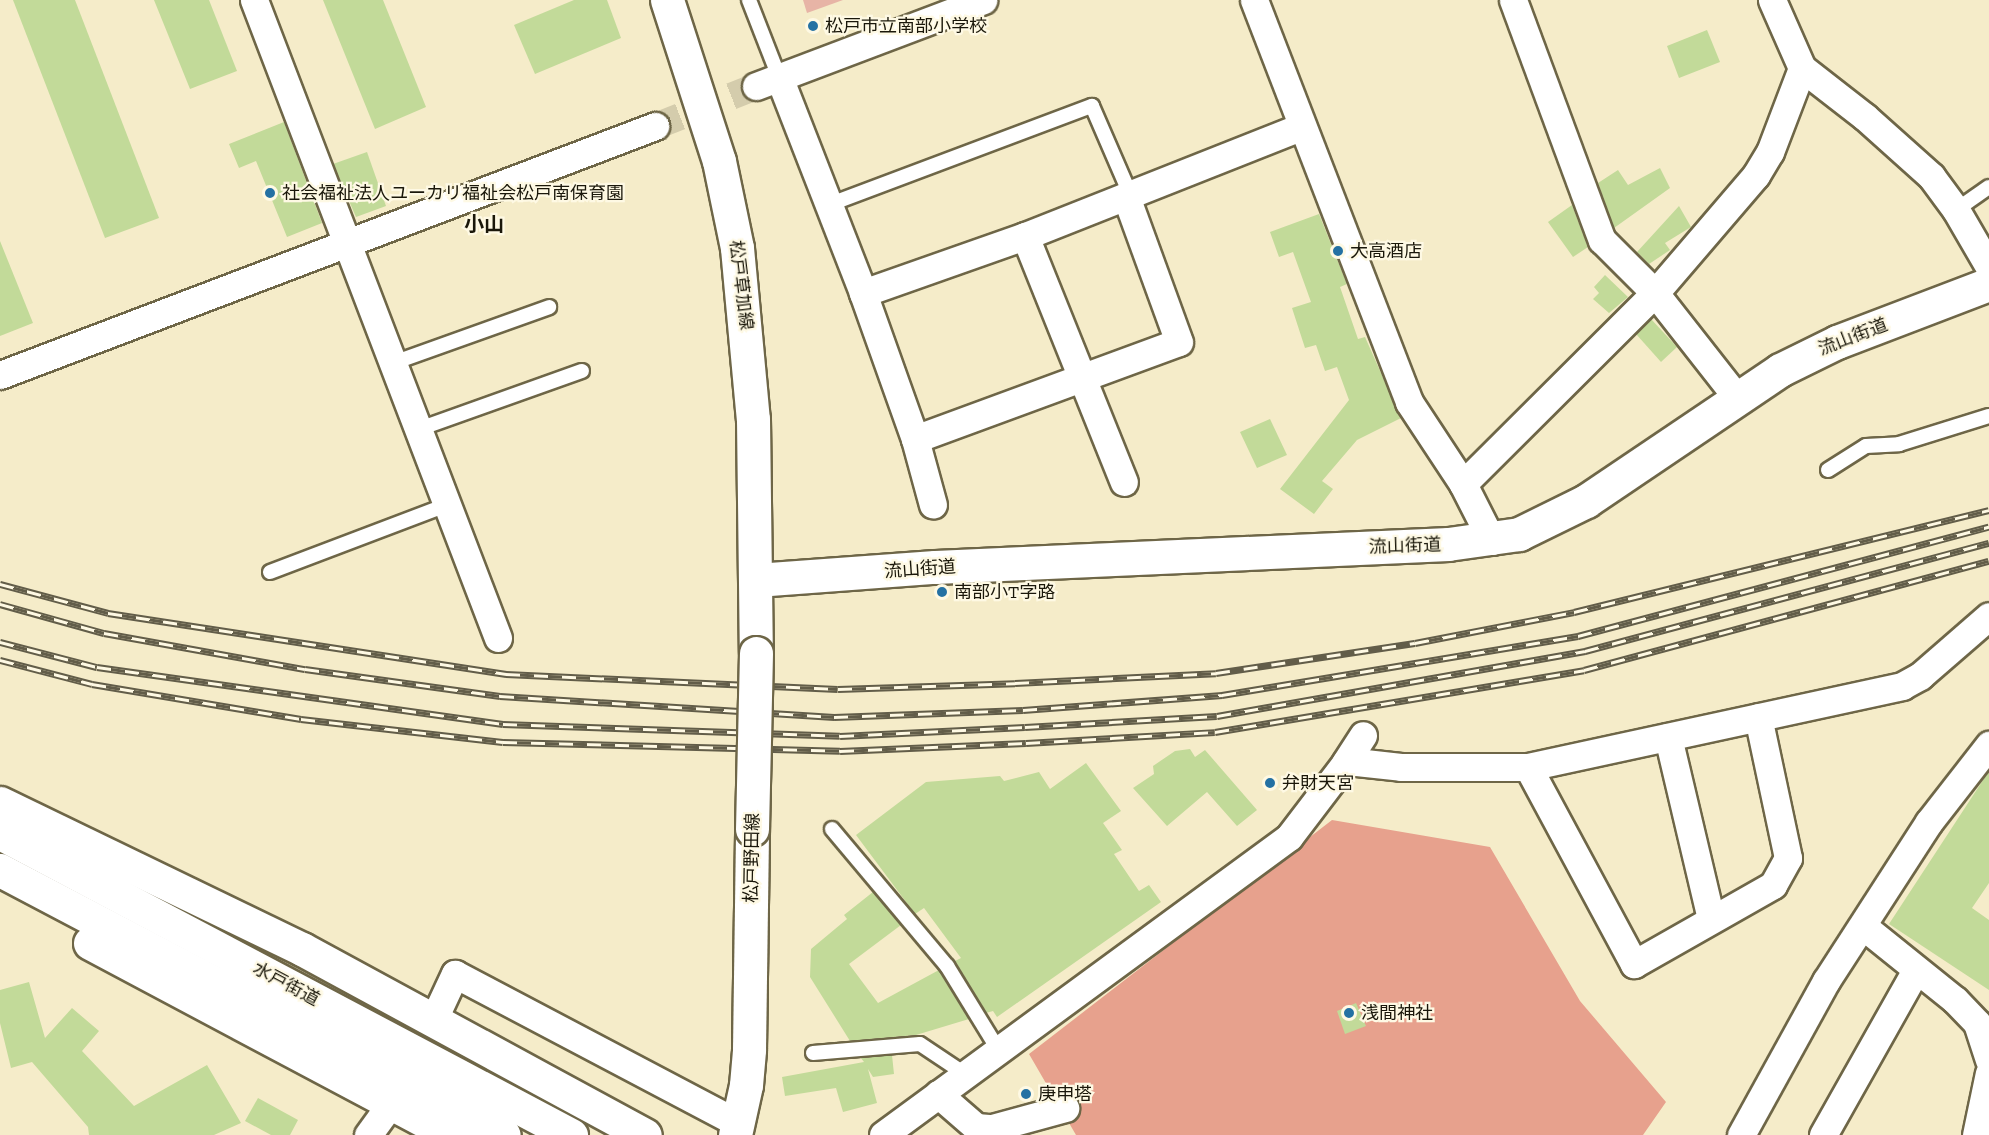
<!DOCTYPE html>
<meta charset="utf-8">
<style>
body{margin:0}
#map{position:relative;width:1989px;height:1135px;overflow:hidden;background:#f5ecc9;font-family:"Zilla Slab","Noto Sans JP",serif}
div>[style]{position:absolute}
.green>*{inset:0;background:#e7b4a6}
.forest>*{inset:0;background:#e7a18d}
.building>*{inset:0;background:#c2da99}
.street-tunnel>*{height:27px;margin-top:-13.5px;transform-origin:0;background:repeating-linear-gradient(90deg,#d4ccac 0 27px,transparent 0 41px)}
.roads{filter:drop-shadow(2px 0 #6e6647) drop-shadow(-2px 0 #6e6647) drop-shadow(0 2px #6e6647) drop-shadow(0 -2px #6e6647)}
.lane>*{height:14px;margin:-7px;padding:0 7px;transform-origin:7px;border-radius:7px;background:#fff}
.street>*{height:27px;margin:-13.5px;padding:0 13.5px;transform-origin:13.5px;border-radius:13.5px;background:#fff}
.primary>*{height:33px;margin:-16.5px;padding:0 16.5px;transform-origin:16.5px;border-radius:16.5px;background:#fff}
.highway>*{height:33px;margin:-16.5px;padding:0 16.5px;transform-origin:16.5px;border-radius:16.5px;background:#fff}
.rail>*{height:7px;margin-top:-3.5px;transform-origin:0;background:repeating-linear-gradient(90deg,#fef9e4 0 14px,#625d49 0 28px);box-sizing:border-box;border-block:2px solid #625d49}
.bridges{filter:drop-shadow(2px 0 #6e6647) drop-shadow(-2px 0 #6e6647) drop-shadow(0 2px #6e6647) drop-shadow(0 -2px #6e6647)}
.primary-bridge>*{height:33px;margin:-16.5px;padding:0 16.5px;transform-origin:16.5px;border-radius:16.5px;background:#fff}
.dots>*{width:16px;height:16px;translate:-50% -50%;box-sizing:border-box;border:3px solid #fef9e4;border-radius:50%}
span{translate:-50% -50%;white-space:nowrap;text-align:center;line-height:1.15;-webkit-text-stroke:4.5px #fef9e4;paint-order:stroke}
.poi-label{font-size:18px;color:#1a170a}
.left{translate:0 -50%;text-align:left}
.street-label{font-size:18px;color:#1a170a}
.neighbourhood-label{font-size:20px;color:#1a170a;font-weight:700}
</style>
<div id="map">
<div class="green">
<i style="clip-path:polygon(803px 0,843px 0,807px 13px)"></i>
</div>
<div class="forest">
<i style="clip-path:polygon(1332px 820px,1490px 847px,1580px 1001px,1666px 1102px,1643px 1135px,1076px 1135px,1029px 1054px)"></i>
</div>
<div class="building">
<i style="clip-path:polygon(13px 0,75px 0,159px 218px,105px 238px)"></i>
<i style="clip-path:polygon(154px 0,209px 0,237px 71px,190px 89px)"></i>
<i style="clip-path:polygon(323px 0,383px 0,426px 107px,375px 129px)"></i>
<i style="clip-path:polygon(574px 0,607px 0,621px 38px,535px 74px,514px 25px)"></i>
<i style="clip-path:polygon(1707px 30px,1720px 62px,1679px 78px,1667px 46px)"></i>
<i style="clip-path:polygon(284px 122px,322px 223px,287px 237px,256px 161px,239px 168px,229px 144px)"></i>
<i style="clip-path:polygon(367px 152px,386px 206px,356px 217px,333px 164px)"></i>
<i style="clip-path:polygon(1660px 168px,1670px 188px,1614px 228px,1598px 183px,1618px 170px,1628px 185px)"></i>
<i style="clip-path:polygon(1572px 205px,1588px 247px,1573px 257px,1548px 222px)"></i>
<i style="clip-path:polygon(1679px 206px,1691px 227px,1665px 243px,1670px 250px,1649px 264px,1637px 252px)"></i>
<i style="clip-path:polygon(1319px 214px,1347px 284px,1340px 287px,1358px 339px,1365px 337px,1401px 418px,1357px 440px,1322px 481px,1333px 489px,1314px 514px,1280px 489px,1349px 400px,1337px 367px,1325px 371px,1316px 345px,1305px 348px,1292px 308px,1311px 302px,1293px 252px,1279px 257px,1270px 232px)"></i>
<i style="clip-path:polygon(0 241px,33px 323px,0 336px)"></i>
<i style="clip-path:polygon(1605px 275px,1628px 297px,1609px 313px,1593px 299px,1599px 293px,1594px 287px)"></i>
<i style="clip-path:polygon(1651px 319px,1677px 347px,1661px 362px,1636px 334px)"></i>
<i style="clip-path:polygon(1270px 419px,1287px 455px,1257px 468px,1240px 432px)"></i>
<i style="clip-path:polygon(1190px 749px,1195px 757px,1205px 750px,1257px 810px,1237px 826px,1207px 792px,1167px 826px,1133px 788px,1154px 774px,1153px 766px,1175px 751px)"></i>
<i style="clip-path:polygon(1086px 763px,1121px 811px,1103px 823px,1122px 850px,1114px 854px,1139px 891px,1149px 885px,1161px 902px,997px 1017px,993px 1011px,986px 1013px,955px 961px,961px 958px,924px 908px,915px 914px,856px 835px,926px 782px,1000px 776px,1004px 781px,1039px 772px,1050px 789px)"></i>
<i style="clip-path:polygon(1989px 771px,1989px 883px,1972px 908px,1989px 920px,1989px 990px,1889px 924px)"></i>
<i style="clip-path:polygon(873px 892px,901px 925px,849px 964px,878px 1003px,939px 970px,969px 1019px,916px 1035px,850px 1041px,810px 977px,811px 949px,847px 919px,844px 915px)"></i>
<i style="clip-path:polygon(29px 982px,45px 1038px,72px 1008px,99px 1031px,82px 1051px,134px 1106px,207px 1065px,241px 1123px,214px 1135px,89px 1135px,88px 1127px,32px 1062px,11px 1068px,0 1023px,0 990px)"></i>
<i style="clip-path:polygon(1356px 1003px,1366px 1026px,1345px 1034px,1337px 1011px)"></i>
<i style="clip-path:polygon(892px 1055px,894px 1074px,873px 1077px,868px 1069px,877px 1103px,843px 1112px,836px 1088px,785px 1096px,782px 1077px,864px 1062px,861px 1058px)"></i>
<i style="clip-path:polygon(258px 1098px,298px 1120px,290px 1135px,271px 1135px,245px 1121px)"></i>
</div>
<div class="street-tunnel">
<i style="left:655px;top:126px;width:109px;rotate:-21.6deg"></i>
</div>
<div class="roads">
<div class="lane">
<i style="left:749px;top:0;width:83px;rotate:68.7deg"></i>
<i style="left:828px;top:205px;width:282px;rotate:-20.6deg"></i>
<i style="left:1092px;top:106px;width:96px;rotate:66.6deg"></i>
<i style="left:1956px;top:210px;width:40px;rotate:-34.9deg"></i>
<i style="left:393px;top:363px;width:166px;rotate:-19.7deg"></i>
<i style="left:419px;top:429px;width:173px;rotate:-19.6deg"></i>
<i style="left:1828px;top:470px;width:45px;rotate:-32.3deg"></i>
<i style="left:1866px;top:446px;width:33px;rotate:-3deg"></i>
<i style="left:1899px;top:444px;width:94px;rotate:-17.3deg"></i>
<i style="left:270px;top:572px;width:191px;rotate:-20.8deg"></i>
<i style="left:832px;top:829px;width:179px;rotate:50deg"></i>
<i style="left:947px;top:966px;width:100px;rotate:58.5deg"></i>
<i style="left:813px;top:1053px;width:107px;rotate:-4.8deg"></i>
<i style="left:920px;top:1044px;width:54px;rotate:33.7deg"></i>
</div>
<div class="street">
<i style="left:254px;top:0;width:683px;rotate:69.07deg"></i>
<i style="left:1254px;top:0;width:431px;rotate:68.9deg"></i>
<i style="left:1409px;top:402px;width:98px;rotate:56.6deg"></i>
<i style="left:1463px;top:484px;width:64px;rotate:63deg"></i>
<i style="left:1513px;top:0;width:256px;rotate:69.7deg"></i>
<i style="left:1602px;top:240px;width:75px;rotate:45deg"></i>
<i style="left:1655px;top:293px;width:135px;rotate:51.9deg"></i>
<i style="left:1772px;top:0;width:74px;rotate:66.2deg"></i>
<i style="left:1802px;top:68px;width:80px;rotate:37.9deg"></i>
<i style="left:1865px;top:117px;width:89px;rotate:41.8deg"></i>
<i style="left:1931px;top:176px;width:42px;rotate:53.7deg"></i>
<i style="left:1956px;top:210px;width:66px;rotate:59.9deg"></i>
<i style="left:779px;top:77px;width:232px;rotate:68.7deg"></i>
<i style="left:863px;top:293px;width:155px;rotate:70.4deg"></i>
<i style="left:915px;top:439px;width:68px;rotate:74.7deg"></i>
<i style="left:756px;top:86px;width:243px;rotate:-20.7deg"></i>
<i style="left:1025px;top:236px;width:265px;rotate:68.1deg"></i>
<i style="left:863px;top:293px;width:172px;rotate:-19.4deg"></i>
<i style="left:1025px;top:236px;width:297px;rotate:-21.6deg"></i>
<i style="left:0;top:375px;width:701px;rotate:-20.81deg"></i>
<i style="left:915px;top:439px;width:281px;rotate:-20.2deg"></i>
<i style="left:1179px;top:342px;width:155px;rotate:-110deg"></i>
<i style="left:1463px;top:484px;width:271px;rotate:-44.9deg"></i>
<i style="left:1655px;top:293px;width:155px;rotate:-49.4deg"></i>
<i style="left:1756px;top:175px;width:27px;rotate:-59deg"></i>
<i style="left:1770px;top:152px;width:90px;rotate:-69.1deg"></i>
<i style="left:1668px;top:737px;width:187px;rotate:76.7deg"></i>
<i style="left:1345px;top:763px;width:33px;rotate:-57deg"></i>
<i style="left:1528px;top:767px;width:224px;rotate:61.7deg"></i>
<i style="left:1634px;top:964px;width:160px;rotate:-29.6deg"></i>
<i style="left:1773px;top:885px;width:31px;rotate:-61deg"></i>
<i style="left:1788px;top:858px;width:144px;rotate:-102deg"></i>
<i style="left:1863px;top:926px;width:118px;rotate:38.8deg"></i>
<i style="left:1955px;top:1000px;width:32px;rotate:46deg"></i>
<i style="left:1977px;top:1023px;width:39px;rotate:72deg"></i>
<i style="left:438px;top:1010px;width:40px;rotate:-65deg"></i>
<i style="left:455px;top:974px;width:320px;rotate:27.8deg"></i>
<i style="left:938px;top:1094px;width:50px;rotate:41deg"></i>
<i style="left:976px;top:1127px;width:16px;rotate:4deg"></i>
<i style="left:992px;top:1128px;width:76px;rotate:-15.3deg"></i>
<i style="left:368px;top:1135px;width:27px;rotate:-54deg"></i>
<i style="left:883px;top:1135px;width:504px;rotate:-36.28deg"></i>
<i style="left:1289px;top:837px;width:96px;rotate:-52.7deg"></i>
<i style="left:1347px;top:761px;width:54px;rotate:6.3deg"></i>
<i style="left:1401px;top:767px;width:127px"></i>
<i style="left:1528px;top:767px;width:383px;rotate:-12.2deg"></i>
<i style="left:1902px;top:686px;width:21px;rotate:-29deg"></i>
<i style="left:1920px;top:676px;width:91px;rotate:-41deg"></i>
<i style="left:1741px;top:1135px;width:176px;rotate:-61.1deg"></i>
<i style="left:1826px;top:981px;width:189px;rotate:-57.1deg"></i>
<i style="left:1929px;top:822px;width:98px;rotate:-52.1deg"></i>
<i style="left:1823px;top:1135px;width:189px;rotate:-60.6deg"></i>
<i style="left:1976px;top:1135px;width:63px;rotate:-78.2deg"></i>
</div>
<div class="primary">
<i style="left:667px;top:0;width:169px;rotate:72.1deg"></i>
<i style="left:719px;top:161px;width:89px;rotate:78.3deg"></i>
<i style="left:737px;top:248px;width:172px;rotate:84.7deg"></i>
<i style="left:753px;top:419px;width:234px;rotate:89.3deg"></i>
<i style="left:756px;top:580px;width:179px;rotate:-4.2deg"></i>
<i style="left:935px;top:567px;width:514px;rotate:-2.57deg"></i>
<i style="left:1448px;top:544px;width:72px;rotate:-8deg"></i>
<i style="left:1519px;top:534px;width:75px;rotate:-26.2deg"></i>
<i style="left:1586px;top:501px;width:234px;rotate:-34deg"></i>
<i style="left:1780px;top:370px;width:64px;rotate:-26.2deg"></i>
<i style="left:1837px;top:342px;width:163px;rotate:-20.9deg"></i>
<i style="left:735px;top:1135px;width:51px;rotate:-77.6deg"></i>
<i style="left:746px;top:1085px;width:36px;rotate:-85deg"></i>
<i style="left:749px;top:1049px;width:220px;rotate:-89.2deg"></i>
</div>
<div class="highway">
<i style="left:0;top:803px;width:335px;rotate:25.8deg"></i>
<i style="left:302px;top:949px;width:390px;rotate:28.5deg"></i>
<i style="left:0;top:833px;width:646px;rotate:27.87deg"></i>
<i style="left:0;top:870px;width:569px;rotate:27.74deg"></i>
<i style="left:90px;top:943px;width:409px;rotate:28deg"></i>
</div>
</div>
<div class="rail">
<i style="left:0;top:584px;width:112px;rotate:15deg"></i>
<i style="left:108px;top:613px;width:403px;rotate:8.7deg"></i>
<i style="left:506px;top:674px;width:332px;rotate:2.6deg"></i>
<i style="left:838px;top:689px;width:177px;rotate:-1.9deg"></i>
<i style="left:1015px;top:683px;width:201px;rotate:-2.8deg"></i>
<i style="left:1216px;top:673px;width:201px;rotate:-8.6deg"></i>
<i style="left:1415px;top:643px;width:162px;rotate:-11deg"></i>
<i style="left:1574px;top:612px;width:427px;rotate:-13.8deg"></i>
<i style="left:0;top:604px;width:108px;rotate:15.6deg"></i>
<i style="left:104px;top:633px;width:204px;rotate:10.2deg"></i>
<i style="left:305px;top:669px;width:197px;rotate:7.9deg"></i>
<i style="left:500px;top:696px;width:335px;rotate:3.6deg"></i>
<i style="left:834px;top:717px;width:189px;rotate:-2.1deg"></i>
<i style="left:1023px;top:710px;width:200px;rotate:-4.3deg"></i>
<i style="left:1222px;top:695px;width:361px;rotate:-9.4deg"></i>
<i style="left:1578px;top:636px;width:425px;rotate:-14.9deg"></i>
<i style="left:0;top:642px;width:100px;rotate:14.5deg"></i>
<i style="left:97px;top:667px;width:410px;rotate:8deg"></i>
<i style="left:503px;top:724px;width:337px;rotate:2deg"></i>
<i style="left:840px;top:736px;width:185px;rotate:-2.8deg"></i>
<i style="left:1025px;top:727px;width:192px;rotate:-3.3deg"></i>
<i style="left:1217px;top:716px;width:374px;rotate:-10deg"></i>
<i style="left:1585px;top:651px;width:418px;rotate:-15deg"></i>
<i style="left:0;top:660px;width:95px;rotate:14.6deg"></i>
<i style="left:92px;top:684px;width:212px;rotate:9.5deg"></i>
<i style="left:301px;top:719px;width:203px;rotate:6.5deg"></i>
<i style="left:503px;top:742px;width:337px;rotate:1.5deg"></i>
<i style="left:840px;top:751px;width:186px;rotate:-2.5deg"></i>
<i style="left:1026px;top:743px;width:189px;rotate:-3.3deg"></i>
<i style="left:1215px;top:732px;width:374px;rotate:-9.5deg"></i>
<i style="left:1584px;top:670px;width:419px;rotate:-15.1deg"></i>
</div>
<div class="bridges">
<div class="primary-bridge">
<i style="left:752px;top:829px;width:176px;rotate:-88.7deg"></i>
</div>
</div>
<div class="dots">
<i style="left:813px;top:26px;background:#2471a3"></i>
<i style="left:270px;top:193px;background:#2471a3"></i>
<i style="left:1338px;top:251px;background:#2471a3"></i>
<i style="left:942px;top:592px;background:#2471a3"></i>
<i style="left:1270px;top:783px;background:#2471a3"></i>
<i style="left:1349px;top:1013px;background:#2471a3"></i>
<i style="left:1026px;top:1094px;background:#2471a3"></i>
</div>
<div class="poi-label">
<span class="left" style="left:825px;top:26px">松戸市立南部小学校</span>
<span class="left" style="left:282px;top:193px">社会福祉法人ユーカリ福祉会松戸南保育園</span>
<span class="left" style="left:1350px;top:251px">大高酒店</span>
<span class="left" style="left:954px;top:592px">南部小T字路</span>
<span class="left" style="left:1282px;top:783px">弁財天宮</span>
<span class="left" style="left:1361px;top:1013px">浅間神社</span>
<span class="left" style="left:1038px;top:1094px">庚申塔</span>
</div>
<div class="street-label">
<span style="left:741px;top:285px;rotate:83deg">松戸草加線</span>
<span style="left:1853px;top:337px;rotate:-21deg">流山街道</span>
<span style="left:1405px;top:546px;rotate:-2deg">流山街道</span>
<span style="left:920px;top:569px;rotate:-4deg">流山街道</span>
<span style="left:752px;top:858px;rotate:-89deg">松戸野田線</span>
<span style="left:286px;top:984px;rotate:28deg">水戸街道</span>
</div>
<div class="neighbourhood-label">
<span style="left:484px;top:224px">小山</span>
</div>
</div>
